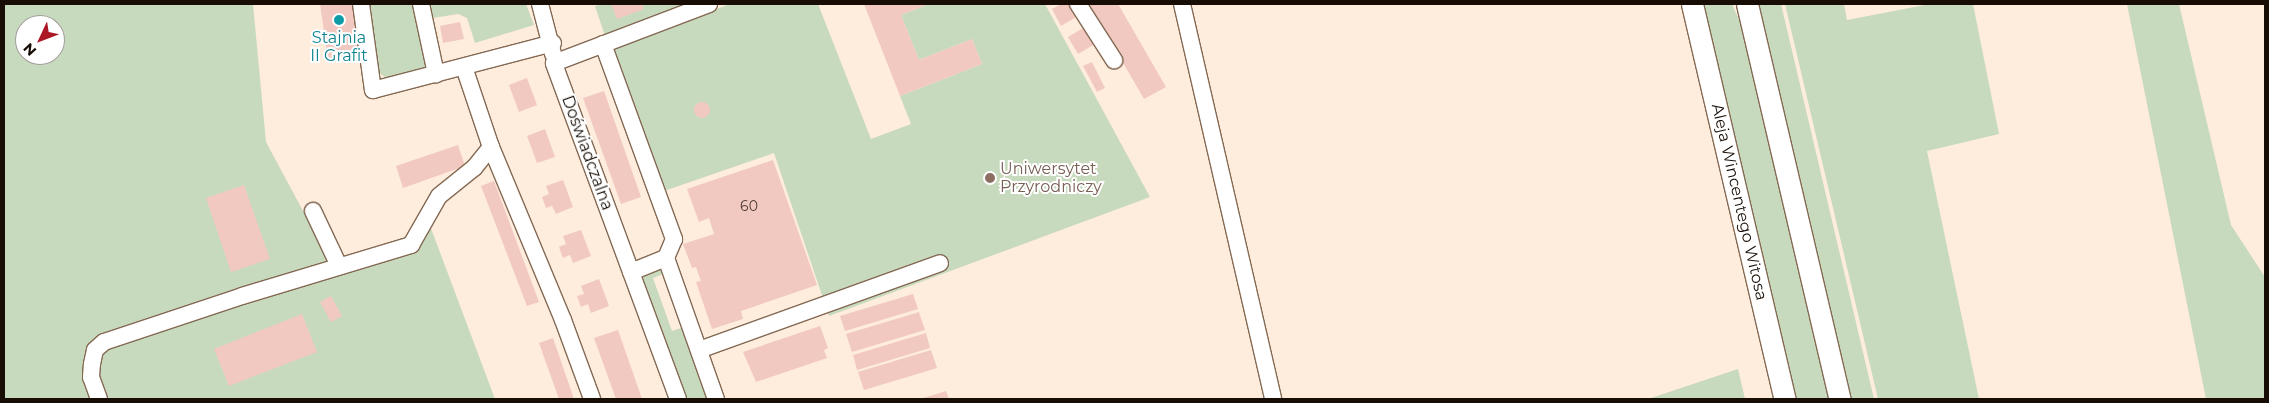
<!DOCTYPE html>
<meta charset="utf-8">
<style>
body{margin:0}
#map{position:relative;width:2269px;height:403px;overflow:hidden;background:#feecdd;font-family:Montserrat,sans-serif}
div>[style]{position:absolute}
.green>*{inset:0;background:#c8dabd}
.building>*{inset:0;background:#f1c9c1}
.round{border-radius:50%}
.roads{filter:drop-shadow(1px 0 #846953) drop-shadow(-1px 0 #846953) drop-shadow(0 1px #846953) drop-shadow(0 -1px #846953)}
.minor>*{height:16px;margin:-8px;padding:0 8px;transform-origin:8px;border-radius:8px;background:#fff}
.major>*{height:21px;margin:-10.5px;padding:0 10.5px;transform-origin:10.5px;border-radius:10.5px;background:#fff}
.dots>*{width:14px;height:14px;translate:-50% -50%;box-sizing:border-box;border:2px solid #fff;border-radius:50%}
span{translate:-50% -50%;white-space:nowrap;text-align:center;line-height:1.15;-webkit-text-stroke:4px #fff;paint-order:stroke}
.number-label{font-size:14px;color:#4e3c34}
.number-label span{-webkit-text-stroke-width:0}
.culture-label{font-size:16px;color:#0d838f}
.street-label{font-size:16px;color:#170d05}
.education-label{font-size:16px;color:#785e54}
.left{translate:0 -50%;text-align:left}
.frame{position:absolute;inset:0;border:5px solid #170d05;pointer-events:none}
.north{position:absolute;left:15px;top:15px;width:50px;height:50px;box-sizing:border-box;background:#fff;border:1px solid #a29e9b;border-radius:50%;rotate:227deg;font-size:14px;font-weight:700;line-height:20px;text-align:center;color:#170d05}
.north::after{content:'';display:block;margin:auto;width:18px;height:22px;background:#ab1725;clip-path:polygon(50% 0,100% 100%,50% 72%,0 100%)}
</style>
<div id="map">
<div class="green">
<i style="clip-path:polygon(evenodd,4px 4px,253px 4px,266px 142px,331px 263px,408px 241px,426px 215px,495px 399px,4px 399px,4px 4px,25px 25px,55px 25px,55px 55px,25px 55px,25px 25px)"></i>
<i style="clip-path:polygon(366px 4px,417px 4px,428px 65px,422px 71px,389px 80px,378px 72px)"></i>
<i style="clip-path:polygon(430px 4px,526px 4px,534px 25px,475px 43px,467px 18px,458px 14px,433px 18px)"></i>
<i style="clip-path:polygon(603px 4px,690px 4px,605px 36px,595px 6px)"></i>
<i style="clip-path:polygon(730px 4px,818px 4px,871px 139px,911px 124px,900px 96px,982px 64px,972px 39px,919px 60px,901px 15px,929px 4px,1045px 4px,1150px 197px,829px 316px,774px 153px,664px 191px,613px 48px)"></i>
<i style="clip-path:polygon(1702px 4px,1732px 4px,1745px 33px,1831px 399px,1796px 399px)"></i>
<i style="clip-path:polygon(1756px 4px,1781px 4px,1874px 399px,1849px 399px)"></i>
<i style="clip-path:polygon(1785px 4px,1844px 4px,1847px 20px,1930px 4px,1973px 4px,1999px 134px,1927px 151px,1979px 399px,1878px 399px)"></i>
<i style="clip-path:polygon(2127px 4px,2179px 4px,2231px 225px,2265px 277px,2265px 399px,2206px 399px)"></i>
<i style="clip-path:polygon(658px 269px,665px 273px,653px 278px,672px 331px,684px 327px,710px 399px,684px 399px,639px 276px)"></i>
<i style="clip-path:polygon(1738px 369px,1745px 399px,1648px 399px)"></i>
</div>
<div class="building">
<i style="clip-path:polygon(320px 4px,353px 4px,361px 54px,328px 59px)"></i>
<i style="clip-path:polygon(611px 4px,642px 4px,644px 9px,617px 19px)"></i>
<i style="clip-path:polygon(864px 4px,929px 4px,901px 15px,919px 60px,972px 39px,982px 64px,900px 96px)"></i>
<i style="clip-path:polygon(1061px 4px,1071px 4px,1078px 16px,1061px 26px,1052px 9px)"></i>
<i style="clip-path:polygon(1089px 4px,1118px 4px,1166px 87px,1144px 99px)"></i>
<i style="clip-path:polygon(460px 22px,464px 39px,443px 43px,440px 26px)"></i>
<i style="clip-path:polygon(1085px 27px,1095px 44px,1078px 54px,1068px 37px)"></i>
<i style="clip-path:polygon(1092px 62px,1105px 88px,1097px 92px,1083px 66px)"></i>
<i style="clip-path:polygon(527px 78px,537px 105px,519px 112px,509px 85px)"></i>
<i style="clip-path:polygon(604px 91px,641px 197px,621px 204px,583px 98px)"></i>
<i class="round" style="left:694px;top:102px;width:16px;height:16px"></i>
<i style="clip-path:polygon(545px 129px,555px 157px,537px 163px,527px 136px)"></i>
<i style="clip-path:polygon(458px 145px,465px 166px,403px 188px,396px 166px)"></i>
<i style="clip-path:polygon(773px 160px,817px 285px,741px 311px,743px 319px,712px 329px,696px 282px,701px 281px,696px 267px,692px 268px,683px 244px,714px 234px,709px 218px,699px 222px,687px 189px)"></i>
<i style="clip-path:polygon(563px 180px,573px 207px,556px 214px,552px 206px,546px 208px,542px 197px,549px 194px,546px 186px)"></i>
<i style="clip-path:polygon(494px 181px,539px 302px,527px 306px,481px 186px)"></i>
<i style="clip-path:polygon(244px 185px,270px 259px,231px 272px,206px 198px)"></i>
<i style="clip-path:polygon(581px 230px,591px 256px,573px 263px,570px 255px,563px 258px,559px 247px,566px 244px,563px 236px)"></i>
<i style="clip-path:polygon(599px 279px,609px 306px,591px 313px,588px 304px,581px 307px,577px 296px,584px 294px,581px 286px)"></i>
<i style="clip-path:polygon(913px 294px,918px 309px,845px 331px,840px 316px)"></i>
<i style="clip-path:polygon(331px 296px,342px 316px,331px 322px,320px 302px)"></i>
<i style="clip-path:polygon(919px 312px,925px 330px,852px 352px,846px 334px)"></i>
<i style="clip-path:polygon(302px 314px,317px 352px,229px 386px,214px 349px)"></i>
<i style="clip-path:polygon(820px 326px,828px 348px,824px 350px,827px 358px,756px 382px,743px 352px)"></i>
<i style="clip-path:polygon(618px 330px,642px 399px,616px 399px,594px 338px)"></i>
<i style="clip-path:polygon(926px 333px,930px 348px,857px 370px,853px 355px)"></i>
<i style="clip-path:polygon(553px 338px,574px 399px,559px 399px,539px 343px)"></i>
<i style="clip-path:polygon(931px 350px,937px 368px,864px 390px,858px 372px)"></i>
<i style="clip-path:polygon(946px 391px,949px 399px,920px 399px)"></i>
</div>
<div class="roads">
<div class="minor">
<i style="left:361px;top:4px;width:87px;rotate:82.1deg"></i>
<i style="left:373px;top:90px;width:186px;rotate:-14.6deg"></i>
<i style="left:421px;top:4px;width:72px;rotate:77.9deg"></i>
<i style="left:540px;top:4px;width:52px;rotate:75.4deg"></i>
<i style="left:1078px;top:4px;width:67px;rotate:57.3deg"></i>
<i style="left:1182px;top:4px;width:405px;rotate:77deg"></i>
<i style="left:603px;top:44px;width:208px;rotate:70deg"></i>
<i style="left:674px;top:239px;width:21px;rotate:113deg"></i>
<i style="left:464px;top:67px;width:84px;rotate:71.4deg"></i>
<i style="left:491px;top:147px;width:187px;rotate:67.4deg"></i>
<i style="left:563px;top:320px;width:84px;rotate:69.8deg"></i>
<i style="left:313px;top:211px;width:61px;rotate:64.7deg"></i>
<i style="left:631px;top:272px;width:38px;rotate:-22deg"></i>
<i style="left:666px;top:258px;width:150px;rotate:70.5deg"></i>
<i style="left:699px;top:350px;width:256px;rotate:-19.8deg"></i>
<i style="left:99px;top:399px;width:23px;rotate:-110deg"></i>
<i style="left:91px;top:377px;width:13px;rotate:-86deg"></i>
<i style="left:92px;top:364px;width:14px;rotate:-78deg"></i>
<i style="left:95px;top:350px;width:12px;rotate:-42deg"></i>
<i style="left:104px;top:342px;width:145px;rotate:-18.4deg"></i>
<i style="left:242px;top:296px;width:177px;rotate:-16.8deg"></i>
<i style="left:411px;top:245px;width:56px;rotate:-60.3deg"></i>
<i style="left:439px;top:196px;width:45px;rotate:-38.7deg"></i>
<i style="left:474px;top:168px;width:27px;rotate:-51deg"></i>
<i style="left:678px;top:399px;width:358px;rotate:-110.3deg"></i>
<i style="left:554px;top:63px;width:166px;rotate:-20.8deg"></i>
</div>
<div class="major">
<i style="left:1692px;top:4px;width:406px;rotate:76.8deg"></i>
<i style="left:1747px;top:4px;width:406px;rotate:76.8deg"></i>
</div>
</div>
<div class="dots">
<i style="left:339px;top:20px;background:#0f9aa8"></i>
<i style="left:990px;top:178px;background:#8d6e63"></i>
</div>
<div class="number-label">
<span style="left:749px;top:206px">60</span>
</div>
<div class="culture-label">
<span style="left:339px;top:47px">Stajnia<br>II Grafit</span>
</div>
<div class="street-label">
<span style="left:587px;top:153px;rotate:70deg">Doświadczalna</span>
<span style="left:1739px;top:202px;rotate:77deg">Aleja Wincentego Witosa</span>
</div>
<div class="education-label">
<span class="left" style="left:1000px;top:178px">Uniwersytet<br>Przyrodniczy</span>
</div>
<div class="frame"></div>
<div class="north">N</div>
</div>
